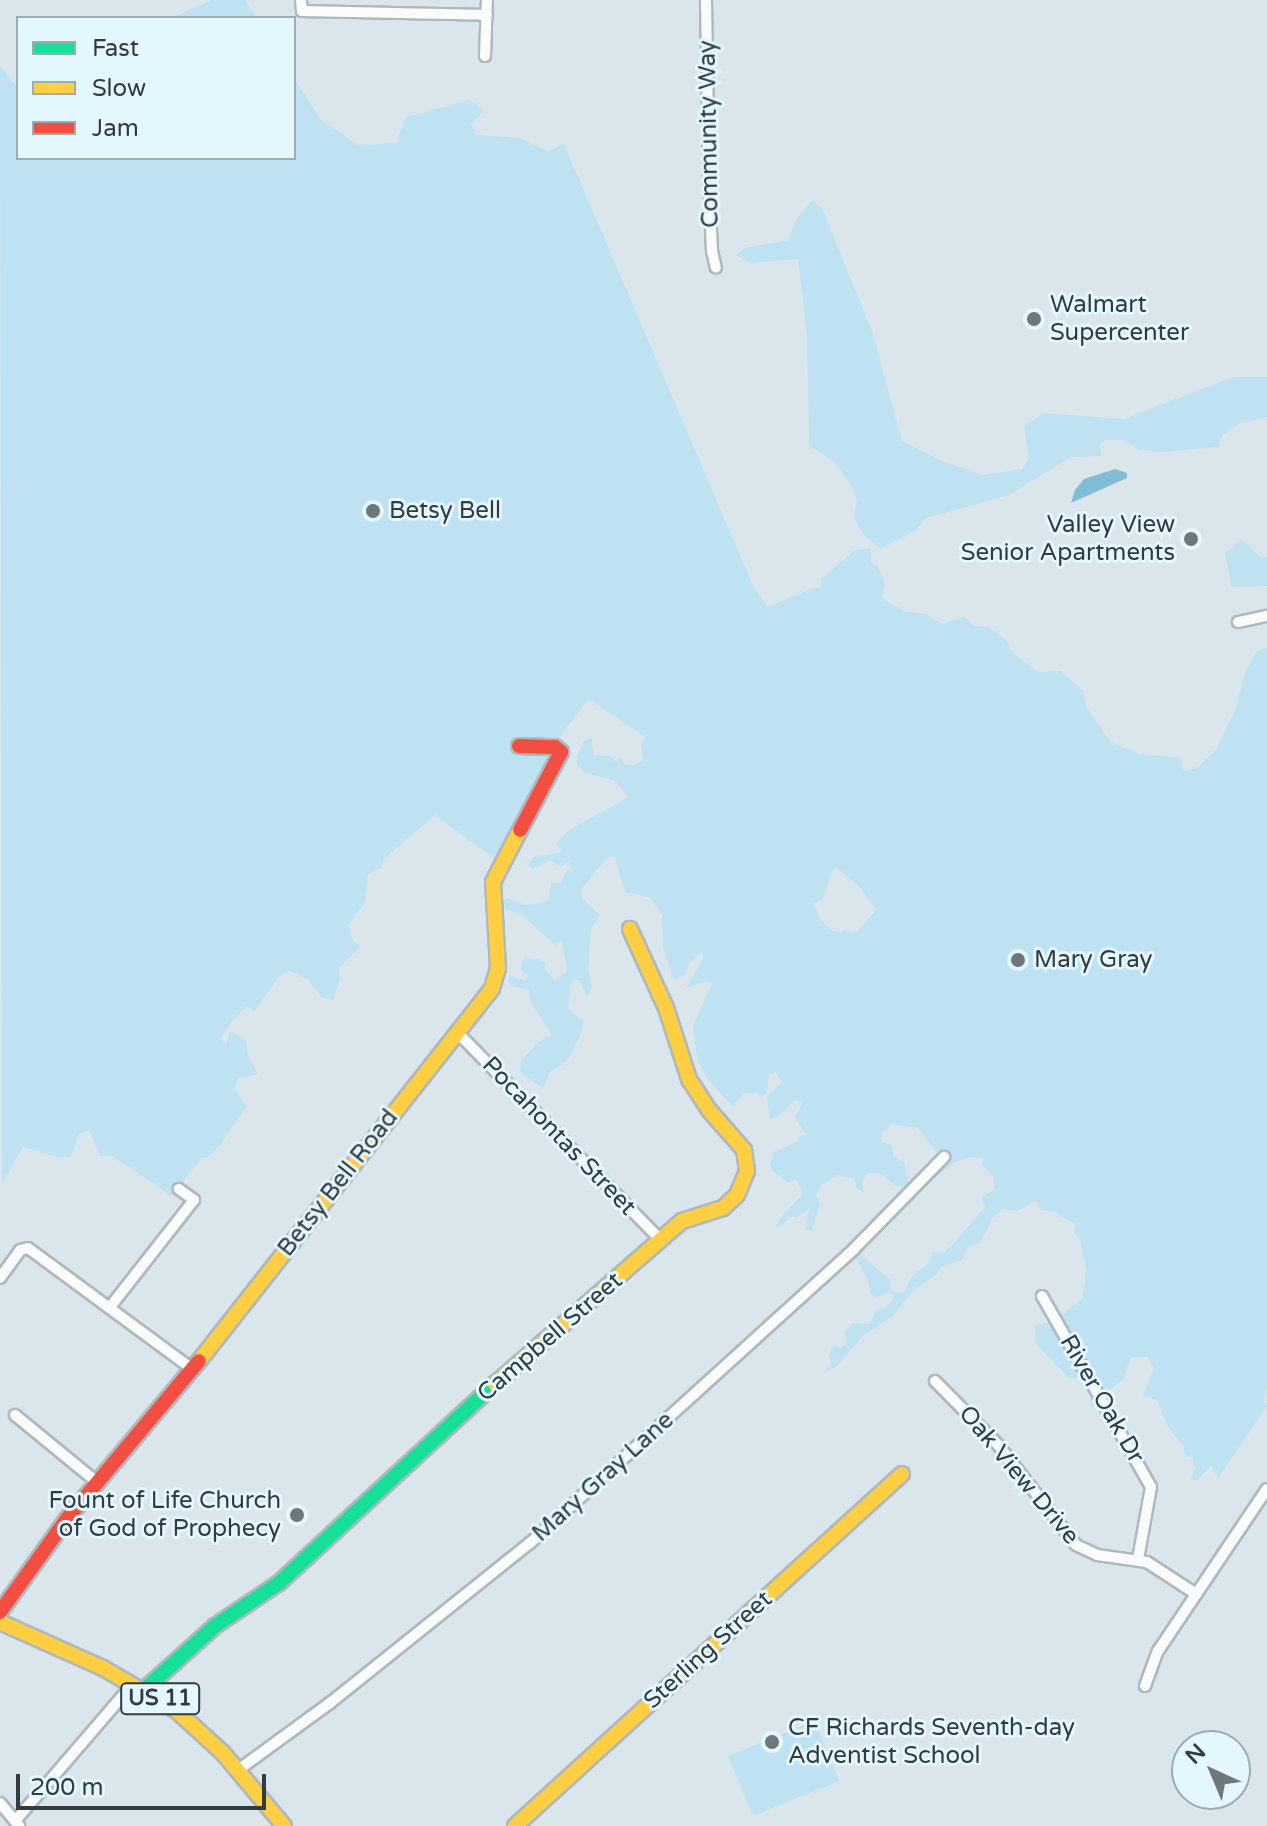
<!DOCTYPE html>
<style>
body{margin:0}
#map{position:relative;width:1267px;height:1826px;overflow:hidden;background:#dbe6ec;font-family:"Varela Round",sans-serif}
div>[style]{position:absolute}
.green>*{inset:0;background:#bee2f2}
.water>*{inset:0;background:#82bdd6}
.roads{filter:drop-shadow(2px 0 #afb8bc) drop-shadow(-2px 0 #afb8bc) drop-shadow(0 2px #afb8bc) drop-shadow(0 -2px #afb8bc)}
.street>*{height:10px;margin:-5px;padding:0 5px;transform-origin:5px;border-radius:5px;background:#fafbfc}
.fast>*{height:14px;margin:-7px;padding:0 7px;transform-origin:7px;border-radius:7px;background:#16e098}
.slow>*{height:14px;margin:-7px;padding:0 7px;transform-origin:7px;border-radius:7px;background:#ffcf43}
.jam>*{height:14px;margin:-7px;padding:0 7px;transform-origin:7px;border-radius:7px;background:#f24e42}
.dots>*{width:22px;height:22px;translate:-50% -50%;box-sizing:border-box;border:4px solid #e4f6fe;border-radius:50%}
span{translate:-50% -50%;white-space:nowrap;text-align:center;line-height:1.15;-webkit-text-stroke:6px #e4f6fe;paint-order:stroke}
.shield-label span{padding:2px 6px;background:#e4f6fe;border:2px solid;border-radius:6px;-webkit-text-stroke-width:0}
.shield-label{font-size:22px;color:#323b3f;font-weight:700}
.street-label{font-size:24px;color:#323b3f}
.poi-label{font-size:24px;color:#323b3f}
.left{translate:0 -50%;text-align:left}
.right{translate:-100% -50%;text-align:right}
.legend{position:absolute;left:16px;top:16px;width:280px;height:144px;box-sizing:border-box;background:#e4f6fe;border:2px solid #9dabb2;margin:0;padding:10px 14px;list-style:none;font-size:24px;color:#323b3f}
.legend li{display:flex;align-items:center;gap:16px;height:40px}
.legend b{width:40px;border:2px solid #9dabb2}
.north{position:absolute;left:1171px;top:1730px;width:80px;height:80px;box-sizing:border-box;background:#e4f6fe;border:2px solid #9dabb2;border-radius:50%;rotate:316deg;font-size:22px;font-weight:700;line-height:32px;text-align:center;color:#323b3f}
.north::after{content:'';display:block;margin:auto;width:28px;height:36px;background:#6d777c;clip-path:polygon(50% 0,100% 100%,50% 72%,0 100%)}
.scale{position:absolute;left:16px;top:1774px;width:250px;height:36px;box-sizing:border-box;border:4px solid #323b3f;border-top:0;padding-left:10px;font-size:24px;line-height:28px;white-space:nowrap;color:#323b3f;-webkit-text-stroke:6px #e4f6fe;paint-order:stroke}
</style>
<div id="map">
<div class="green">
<i style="clip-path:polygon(212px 0,245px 0,257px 18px,171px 18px)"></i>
<i style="clip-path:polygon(evenodd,0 66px,18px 88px,18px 158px,294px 158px,294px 78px,321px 120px,358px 145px,396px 143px,406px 117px,470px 100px,484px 111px,471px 124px,476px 135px,520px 138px,548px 151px,564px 144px,754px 588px,768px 607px,816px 587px,821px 589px,821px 579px,855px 550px,871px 548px,871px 562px,878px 566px,885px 585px,882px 596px,889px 603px,906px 612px,926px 614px,943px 624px,964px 616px,974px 626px,989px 627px,1006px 640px,1014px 654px,1038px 672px,1061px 671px,1083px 691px,1086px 707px,1110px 741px,1139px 754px,1180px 758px,1184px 771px,1197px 768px,1216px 750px,1235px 711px,1246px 670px,1256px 652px,1267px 648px,1267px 1386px,1264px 1402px,1267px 1406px,1218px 1478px,1211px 1465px,1198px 1480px,1191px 1479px,1195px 1467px,1192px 1458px,1184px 1455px,1184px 1447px,1168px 1427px,1157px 1400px,1143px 1396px,1154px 1368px,1147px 1357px,1131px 1357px,1123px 1380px,1112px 1388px,1102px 1405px,1091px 1406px,1090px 1394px,1078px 1378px,1069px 1378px,1036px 1344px,1035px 1326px,1052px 1322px,1083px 1298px,1086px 1269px,1080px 1240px,1074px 1233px,1075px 1224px,1054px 1212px,1041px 1210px,1035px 1200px,1018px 1211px,1002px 1209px,992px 1219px,980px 1243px,968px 1247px,962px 1260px,941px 1267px,936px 1275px,912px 1292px,893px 1316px,862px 1337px,836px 1367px,823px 1373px,831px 1365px,829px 1355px,833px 1345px,841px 1348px,847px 1343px,844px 1333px,853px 1323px,869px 1324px,877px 1309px,884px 1308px,893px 1300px,894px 1295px,887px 1293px,875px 1298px,870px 1292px,868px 1280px,855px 1258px,859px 1253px,890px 1280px,890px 1289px,897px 1293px,905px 1291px,913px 1275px,928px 1264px,932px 1252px,943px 1253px,953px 1244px,985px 1207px,981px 1197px,994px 1190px,993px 1176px,981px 1164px,983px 1159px,973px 1157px,956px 1161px,934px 1178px,932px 1174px,946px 1155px,935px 1151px,918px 1128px,892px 1124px,881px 1134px,882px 1142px,892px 1145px,893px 1156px,904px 1162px,909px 1185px,898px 1187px,879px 1173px,868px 1173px,862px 1180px,864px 1192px,857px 1189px,854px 1179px,837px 1175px,821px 1185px,816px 1194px,820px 1205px,812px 1230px,805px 1230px,809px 1209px,797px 1217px,790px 1217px,778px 1228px,776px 1225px,783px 1215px,803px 1194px,796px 1179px,789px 1183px,772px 1171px,770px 1163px,774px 1152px,796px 1142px,802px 1135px,807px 1136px,795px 1118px,803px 1102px,795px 1100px,777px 1118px,770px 1118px,767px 1097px,782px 1082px,775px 1072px,769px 1075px,767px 1093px,762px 1097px,757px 1093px,743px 1093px,733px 1107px,708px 1080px,697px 1059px,693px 1026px,712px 983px,704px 982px,686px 988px,704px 956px,701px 953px,690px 962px,684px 975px,674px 980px,663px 947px,662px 915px,651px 898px,625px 892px,614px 856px,605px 860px,581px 890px,582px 898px,600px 915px,591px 929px,588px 971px,592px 988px,587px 997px,579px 980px,573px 980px,570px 987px,568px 1009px,584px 1022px,580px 1036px,567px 1061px,550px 1072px,543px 1089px,520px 1072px,521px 1061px,538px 1042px,552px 1035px,531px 1002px,529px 990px,512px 986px,508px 981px,510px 975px,526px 981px,528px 975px,521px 970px,521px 965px,525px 957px,545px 961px,545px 969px,555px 981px,567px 970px,562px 940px,555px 945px,522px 915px,506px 909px,502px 903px,506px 898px,525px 905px,548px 902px,551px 883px,561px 883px,568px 869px,573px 873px,569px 863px,572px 859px,561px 867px,550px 860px,533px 869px,528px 865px,533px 857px,559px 853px,561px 849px,556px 844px,568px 831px,628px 797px,614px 780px,585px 773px,577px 765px,577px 756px,584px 741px,592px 738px,593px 755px,610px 756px,615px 761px,621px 757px,624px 764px,633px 766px,643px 760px,641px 743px,645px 737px,589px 699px,553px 745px,554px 755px,499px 862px,435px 815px,384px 859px,381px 868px,368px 873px,365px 903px,348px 925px,353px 941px,361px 946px,339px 968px,340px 980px,333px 1000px,321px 997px,309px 980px,289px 970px,279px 977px,254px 1012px,247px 1006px,233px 1020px,221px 1037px,226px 1045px,230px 1031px,246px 1040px,248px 1055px,258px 1074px,237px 1079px,235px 1089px,247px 1106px,221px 1144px,208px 1157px,201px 1158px,172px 1196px,111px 1155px,100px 1156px,89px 1130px,79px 1134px,71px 1157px,61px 1158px,23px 1147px,2px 1184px,0 66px,837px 868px,860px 887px,876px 910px,858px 931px,851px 933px,846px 929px,841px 933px,831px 930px,820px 919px,813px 903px,823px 899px,833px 869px,837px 868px)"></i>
<i style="clip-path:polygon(813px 200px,823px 210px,872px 331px,902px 441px,942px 461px,983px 475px,1022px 469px,1029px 458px,1024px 426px,1044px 413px,1124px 419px,1233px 377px,1267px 377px,1267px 417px,1239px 424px,1223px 434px,1218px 447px,1162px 452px,1140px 450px,1122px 440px,1105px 440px,1100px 445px,1101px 456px,1071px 457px,1009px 495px,926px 518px,914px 532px,880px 549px,863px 534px,854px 518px,857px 500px,850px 483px,833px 461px,809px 446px,807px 337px,798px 259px,751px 263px,736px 255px,745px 248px,788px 240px,797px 218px)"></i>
<i style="clip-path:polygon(1242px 539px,1261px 558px,1267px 557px,1267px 586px,1231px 587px,1225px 553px)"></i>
<i style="clip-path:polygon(815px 1721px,839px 1781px,753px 1816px,728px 1756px)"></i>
</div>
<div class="water">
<i style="clip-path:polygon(1115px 469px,1127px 473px,1127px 478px,1071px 503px,1075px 490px,1084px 479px)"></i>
</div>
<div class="roads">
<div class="street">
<i style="left:301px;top:0;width:11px;rotate:85deg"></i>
<i style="left:302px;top:11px;width:185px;rotate:1.2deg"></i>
<i style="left:706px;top:0;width:185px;rotate:89.1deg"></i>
<i style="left:709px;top:185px;width:66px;rotate:87.4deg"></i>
<i style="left:712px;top:251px;width:17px;rotate:77deg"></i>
<i style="left:485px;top:56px;width:56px;rotate:-88deg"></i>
<i style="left:1238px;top:622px;width:30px;rotate:-12deg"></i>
<i style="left:458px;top:1033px;width:290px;rotate:45.6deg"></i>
<i style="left:0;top:1278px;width:34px;rotate:-54deg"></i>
<i style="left:20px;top:1250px;width:8px;rotate:-14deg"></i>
<i style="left:28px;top:1248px;width:204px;rotate:36.4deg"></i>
<i style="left:1042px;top:1296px;width:220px;rotate:60.3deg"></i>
<i style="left:1151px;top:1487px;width:73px;rotate:100.2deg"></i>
<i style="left:110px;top:1307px;width:136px;rotate:-51.9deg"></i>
<i style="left:194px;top:1200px;width:19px;rotate:-144deg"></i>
<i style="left:935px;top:1381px;width:91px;rotate:45.4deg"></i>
<i style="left:999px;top:1446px;width:125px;rotate:52.1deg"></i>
<i style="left:1076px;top:1545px;width:23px;rotate:25deg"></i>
<i style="left:1097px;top:1555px;width:50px;rotate:8deg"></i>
<i style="left:1147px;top:1562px;width:59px;rotate:33.1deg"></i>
<i style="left:15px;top:1415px;width:106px;rotate:39.3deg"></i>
<i style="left:1145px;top:1686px;width:37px;rotate:-70deg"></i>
<i style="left:1158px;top:1651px;width:195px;rotate:-56.1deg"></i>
<i style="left:238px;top:1770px;width:114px;rotate:-36.1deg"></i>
<i style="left:330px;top:1703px;width:256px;rotate:-38.7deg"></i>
<i style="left:530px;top:1543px;width:438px;rotate:-42.2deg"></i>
<i style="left:854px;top:1249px;width:129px;rotate:-45.6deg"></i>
<i style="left:0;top:1803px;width:30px;rotate:50deg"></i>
<i style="left:15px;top:1821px;width:181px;rotate:-49.3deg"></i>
</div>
<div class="fast">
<i style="left:144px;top:1690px;width:96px;rotate:-42deg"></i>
<i style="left:215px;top:1626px;width:77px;rotate:-33.9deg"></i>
<i style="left:279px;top:1583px;width:294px;rotate:-42.7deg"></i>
</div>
<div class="slow">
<i style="left:199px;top:1361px;width:474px;rotate:-51.8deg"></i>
<i style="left:492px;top:988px;width:21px;rotate:-73deg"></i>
<i style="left:498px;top:968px;width:86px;rotate:-93.3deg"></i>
<i style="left:493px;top:882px;width:59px;rotate:-62.6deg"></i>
<i style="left:495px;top:1384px;width:248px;rotate:-41.1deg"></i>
<i style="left:682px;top:1221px;width:43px;rotate:-17.6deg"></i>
<i style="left:723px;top:1208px;width:19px;rotate:-43deg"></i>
<i style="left:737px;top:1195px;width:26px;rotate:-67deg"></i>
<i style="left:747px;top:1171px;width:21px;rotate:-98deg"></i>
<i style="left:744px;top:1150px;width:53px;rotate:-131.2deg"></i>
<i style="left:709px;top:1110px;width:37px;rotate:-123deg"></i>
<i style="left:689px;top:1079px;width:75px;rotate:-107.9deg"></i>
<i style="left:666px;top:1008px;width:87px;rotate:-114.5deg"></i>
<i style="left:0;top:1622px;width:113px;rotate:24.1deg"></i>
<i style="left:103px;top:1668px;width:86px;rotate:30.2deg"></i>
<i style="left:177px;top:1711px;width:62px;rotate:42.4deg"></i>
<i style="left:223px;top:1753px;width:95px;rotate:50.1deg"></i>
<i style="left:515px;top:1826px;width:523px;rotate:-42.29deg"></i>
</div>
<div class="jam">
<i style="left:519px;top:746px;width:36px;rotate:2deg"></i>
<i style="left:555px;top:747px;width:8px;rotate:40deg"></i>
<i style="left:561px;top:752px;width:88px;rotate:117.7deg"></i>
<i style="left:0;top:1612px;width:113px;rotate:-54.3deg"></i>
<i style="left:66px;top:1520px;width:207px;rotate:-50.1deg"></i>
</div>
</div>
<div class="dots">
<i style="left:1034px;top:319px;background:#6d777c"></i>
<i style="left:373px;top:511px;background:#6d777c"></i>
<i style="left:1191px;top:539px;background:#6d777c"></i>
<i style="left:1018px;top:960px;background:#6d777c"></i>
<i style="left:297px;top:1515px;background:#6d777c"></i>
<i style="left:772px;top:1742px;background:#6d777c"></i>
</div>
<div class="shield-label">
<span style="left:160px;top:1699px">US 11</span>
</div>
<div class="street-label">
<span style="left:709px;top:134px;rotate:-91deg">Community Way</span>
<span style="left:559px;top:1136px;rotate:46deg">Pocahontas Street</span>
<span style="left:338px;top:1183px;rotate:-52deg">Betsy Bell Road</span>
<span style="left:550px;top:1337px;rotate:-41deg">Campbell Street</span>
<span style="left:1102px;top:1399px;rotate:60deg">River Oak Dr</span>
<span style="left:1019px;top:1475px;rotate:50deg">Oak View Drive</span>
<span style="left:603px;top:1477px;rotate:-42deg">Mary Gray Lane</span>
<span style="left:708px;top:1650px;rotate:-42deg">Sterling Street</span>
</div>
<div class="poi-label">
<span class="left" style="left:1050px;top:319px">Walmart<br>Supercenter</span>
<span class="left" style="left:389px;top:511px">Betsy Bell</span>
<span class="right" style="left:1175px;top:539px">Valley View<br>Senior Apartments</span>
<span class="left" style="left:1034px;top:960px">Mary Gray</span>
<span class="right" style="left:281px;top:1515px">Fount of Life Church<br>of God of Prophecy</span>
<span class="left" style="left:788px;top:1742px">CF Richards Seventh-day<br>Adventist School</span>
</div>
<ul class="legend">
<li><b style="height:10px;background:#16e098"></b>Fast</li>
<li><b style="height:10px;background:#ffcf43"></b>Slow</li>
<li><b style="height:10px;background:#f24e42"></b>Jam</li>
</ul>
<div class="north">N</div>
<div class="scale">200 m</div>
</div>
